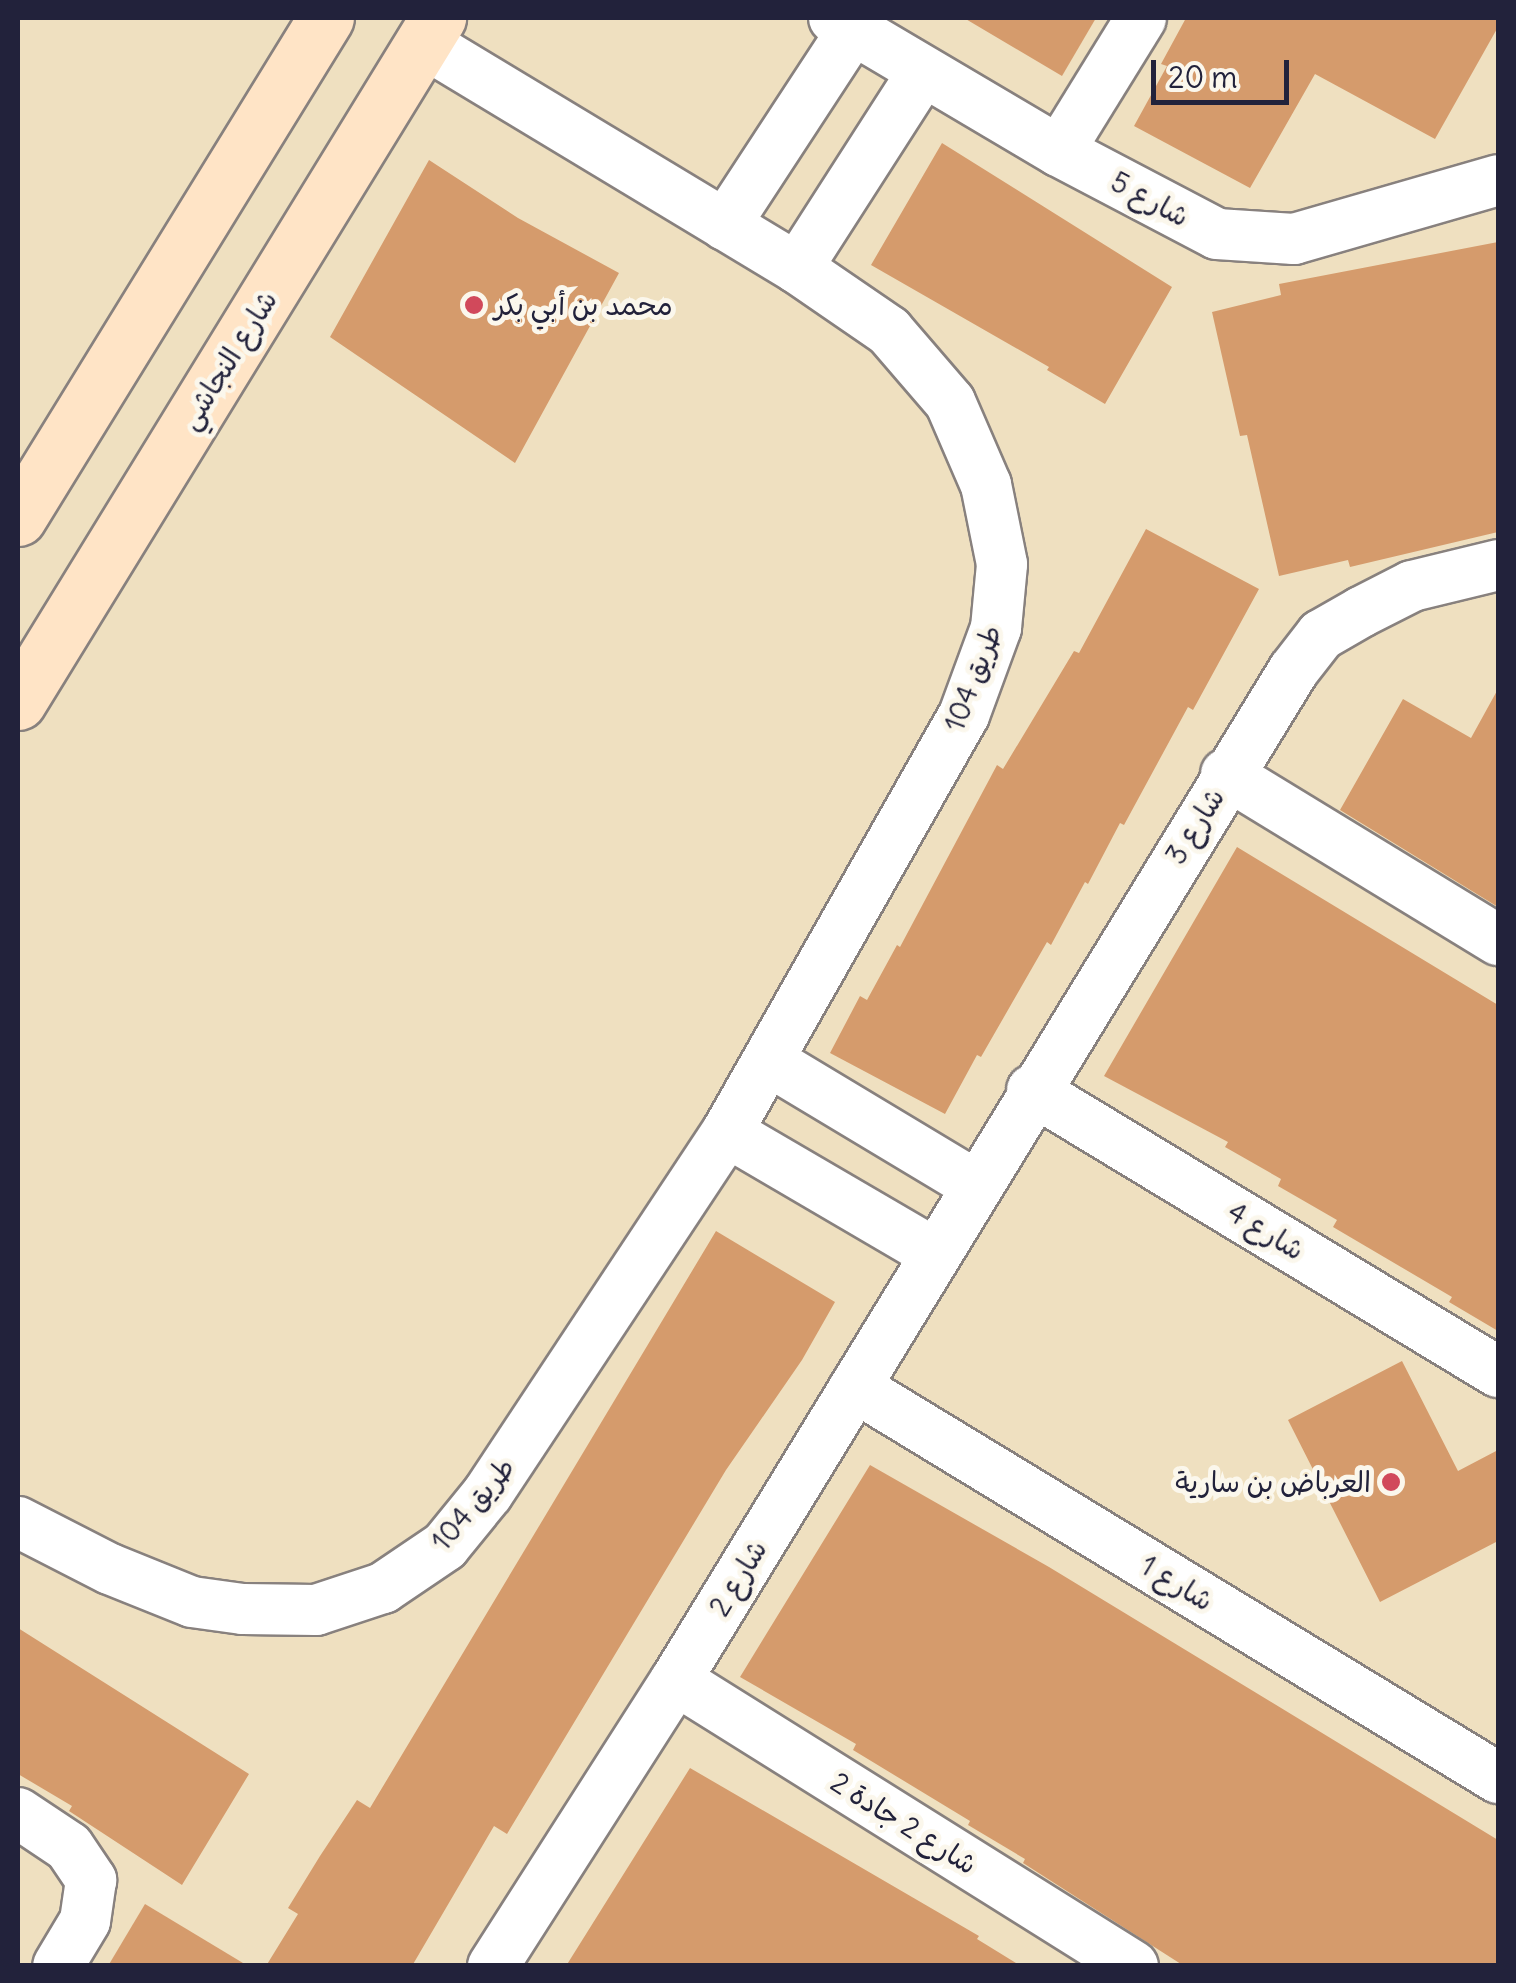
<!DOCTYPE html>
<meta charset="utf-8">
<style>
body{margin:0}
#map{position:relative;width:1516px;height:1983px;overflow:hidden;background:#efe0c0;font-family:Delius,"Playpen Sans Arabic",sans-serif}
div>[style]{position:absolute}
.building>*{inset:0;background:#d59b6c}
.roads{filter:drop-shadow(2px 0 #88817e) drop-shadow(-2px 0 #88817e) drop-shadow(0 2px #88817e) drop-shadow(0 -2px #88817e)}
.street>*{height:50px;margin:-25px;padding:0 25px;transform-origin:25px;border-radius:25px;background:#fff}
.secondary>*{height:55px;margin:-27.5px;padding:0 27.5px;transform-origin:27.5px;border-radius:27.5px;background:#ffe4c6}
.dots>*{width:28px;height:28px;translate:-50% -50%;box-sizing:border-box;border:5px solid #fbf7ec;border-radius:50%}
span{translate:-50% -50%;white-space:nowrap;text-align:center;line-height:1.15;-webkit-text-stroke:10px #fbf7ec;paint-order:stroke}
.street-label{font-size:28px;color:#22223b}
.poi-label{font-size:28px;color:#22223b}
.left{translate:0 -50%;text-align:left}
.right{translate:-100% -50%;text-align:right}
.frame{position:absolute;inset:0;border:20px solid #22223b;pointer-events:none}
.scale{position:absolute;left:1151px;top:60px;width:138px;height:45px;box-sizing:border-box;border:5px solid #22223b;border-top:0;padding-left:12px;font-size:30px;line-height:35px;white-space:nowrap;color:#22223b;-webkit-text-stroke:8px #fbf7ec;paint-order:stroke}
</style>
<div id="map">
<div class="building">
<i style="clip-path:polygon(964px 18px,1096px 18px,1062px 76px)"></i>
<i style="clip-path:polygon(1186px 18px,1498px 18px,1498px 27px,1435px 139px,1315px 74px,1250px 188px,1134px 126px,1167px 66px,1161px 64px)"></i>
<i style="clip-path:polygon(942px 143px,1172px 287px,1105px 404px,1047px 370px,1049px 367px,871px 265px)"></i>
<i style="clip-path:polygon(429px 160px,518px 218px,619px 273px,515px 463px,330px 337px)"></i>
<i style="clip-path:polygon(1498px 242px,1498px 532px,1350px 567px,1348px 560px,1279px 576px,1247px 435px,1240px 436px,1212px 312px,1281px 295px,1279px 284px)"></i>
<i style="clip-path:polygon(1146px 529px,1259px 589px,1193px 710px,1188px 707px,1124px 825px,1120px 823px,1088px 884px,1085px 882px,1051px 945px,1047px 942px,981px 1057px,977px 1055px,945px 1114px,830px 1053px,860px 996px,867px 1000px,897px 945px,900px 947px,997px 765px,1003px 769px,1074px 651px,1079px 653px)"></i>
<i style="clip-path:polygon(1498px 689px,1498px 907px,1340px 810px,1403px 699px,1471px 738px)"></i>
<i style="clip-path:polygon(1237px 847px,1498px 1005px,1498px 1331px,1449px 1302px,1452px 1297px,1333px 1227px,1337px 1220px,1278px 1186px,1281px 1179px,1225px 1147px,1228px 1142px,1104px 1076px)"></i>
<i style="clip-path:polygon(716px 1231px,835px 1302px,802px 1360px,726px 1470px,507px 1834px,494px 1826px,412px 1966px,266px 1966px,298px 1914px,288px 1908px,320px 1856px,357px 1800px,370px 1808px)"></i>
<i style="clip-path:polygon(1402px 1361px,1458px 1471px,1498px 1450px,1498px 1541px,1380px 1602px,1288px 1420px)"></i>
<i style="clip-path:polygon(870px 1465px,1049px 1567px,1498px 1840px,1498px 1966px,1184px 1966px,1023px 1863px,1025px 1859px,968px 1825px,970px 1821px,853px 1750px,856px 1744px,740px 1677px)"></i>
<i style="clip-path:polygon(18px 1628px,249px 1774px,182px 1885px,69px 1811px,72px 1806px,18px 1774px)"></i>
<i style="clip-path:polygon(690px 1768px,979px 1936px,977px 1939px,1021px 1966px,566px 1966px)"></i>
<i style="clip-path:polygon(145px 1904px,248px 1966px,108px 1966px)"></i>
</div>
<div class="roads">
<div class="street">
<i style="left:834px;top:18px;width:261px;rotate:30.6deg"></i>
<i style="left:1059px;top:151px;width:178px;rotate:27.7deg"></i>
<i style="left:1217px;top:234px;width:77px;rotate:3.7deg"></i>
<i style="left:1294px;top:239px;width:212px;rotate:-16.1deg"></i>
<i style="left:1059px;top:151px;width:156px;rotate:-58.3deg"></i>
<i style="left:725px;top:225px;width:232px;rotate:-56.8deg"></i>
<i style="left:797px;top:268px;width:233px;rotate:-57.3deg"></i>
<i style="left:1226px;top:774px;width:319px;rotate:31.4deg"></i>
<i style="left:769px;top:1061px;width:240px;rotate:31deg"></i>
<i style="left:1032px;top:1090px;width:545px;rotate:31.18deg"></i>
<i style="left:727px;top:1132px;width:240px;rotate:30.3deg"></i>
<i style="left:855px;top:1387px;width:753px;rotate:31.3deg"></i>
<i style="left:18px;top:1522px;width:103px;rotate:27.1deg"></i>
<i style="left:110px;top:1569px;width:88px;rotate:21.9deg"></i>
<i style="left:192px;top:1602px;width:51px;rotate:7.8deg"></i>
<i style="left:243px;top:1609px;width:73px;rotate:0.8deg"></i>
<i style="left:316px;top:1610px;width:71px;rotate:-18.2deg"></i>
<i style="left:383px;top:1588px;width:75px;rotate:-34.1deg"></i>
<i style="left:445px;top:1546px;width:68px;rotate:-50.9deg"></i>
<i style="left:488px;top:1493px;width:433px;rotate:-56.5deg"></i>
<i style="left:727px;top:1132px;width:480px;rotate:-60.4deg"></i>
<i style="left:964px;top:715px;width:93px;rotate:-69.8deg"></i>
<i style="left:996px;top:628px;width:64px;rotate:-84.6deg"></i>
<i style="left:1002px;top:564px;width:81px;rotate:-101.4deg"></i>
<i style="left:986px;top:485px;width:90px;rotate:-113.4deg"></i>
<i style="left:950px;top:402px;width:94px;rotate:-130.7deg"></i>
<i style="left:889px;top:331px;width:112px;rotate:-145.6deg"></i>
<i style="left:797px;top:268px;width:437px;rotate:-148.9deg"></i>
<i style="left:676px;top:1680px;width:539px;rotate:32.04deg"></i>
<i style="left:18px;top:1813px;width:61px;rotate:33.7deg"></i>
<i style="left:69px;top:1847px;width:40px;rotate:56deg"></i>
<i style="left:91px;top:1880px;width:41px;rotate:98.3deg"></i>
<i style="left:85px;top:1921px;width:52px;rotate:121deg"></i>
<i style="left:493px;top:1966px;width:340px;rotate:-57.4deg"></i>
<i style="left:676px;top:1680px;width:1183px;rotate:-58.55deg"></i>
<i style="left:1293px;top:671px;width:46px;rotate:-52.1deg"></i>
<i style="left:1321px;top:635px;width:46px;rotate:-29.9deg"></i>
<i style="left:1361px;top:612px;width:57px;rotate:-27deg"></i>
<i style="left:1412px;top:586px;width:89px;rotate:-13.7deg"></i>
</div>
<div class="secondary">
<i style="left:18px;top:518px;width:587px;rotate:-58.37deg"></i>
<i style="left:18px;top:702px;width:803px;rotate:-58.45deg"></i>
</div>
</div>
<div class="dots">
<i style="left:474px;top:305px;background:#d1495b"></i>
<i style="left:1391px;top:1482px;background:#d1495b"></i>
</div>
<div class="street-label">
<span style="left:1150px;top:199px;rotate:28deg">شارع 5</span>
<span style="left:228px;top:360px;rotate:-58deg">شارع النجاشي</span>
<span style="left:973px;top:678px;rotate:-69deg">طريق 104</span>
<span style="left:1195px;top:826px;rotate:-58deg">شارع 3</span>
<span style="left:1266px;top:1231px;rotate:31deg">شارع 4</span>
<span style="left:473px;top:1504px;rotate:-50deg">طريق 104</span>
<span style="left:738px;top:1578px;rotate:-59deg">شارع 2</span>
<span style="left:1177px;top:1583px;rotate:31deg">شارع 1</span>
<span style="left:904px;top:1823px;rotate:32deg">شارع 2 جادة 2</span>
</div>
<div class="poi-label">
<span class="left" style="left:494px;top:305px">محمد بن أبي بكر</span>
<span class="right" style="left:1371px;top:1482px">العرباض بن سارية</span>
</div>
<div class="frame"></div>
<div class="scale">20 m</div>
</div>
